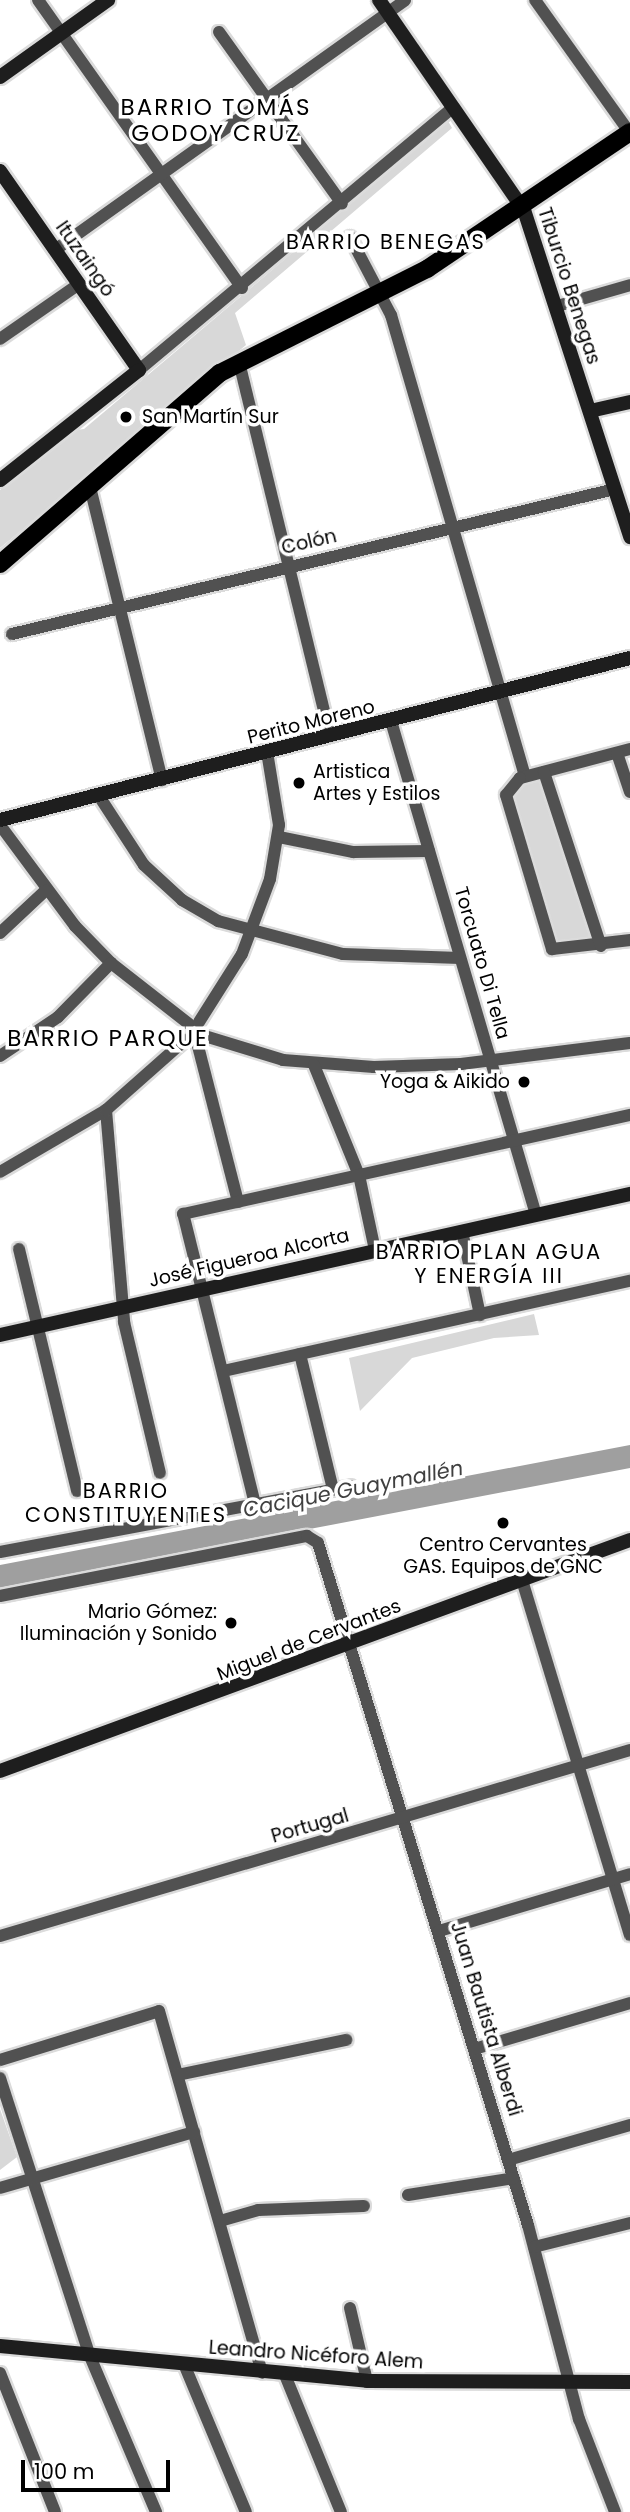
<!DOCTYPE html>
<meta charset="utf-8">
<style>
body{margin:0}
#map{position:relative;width:630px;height:2512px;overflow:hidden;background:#fff;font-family:Poppins,sans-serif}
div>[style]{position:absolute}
.green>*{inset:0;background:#d8d8d8}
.water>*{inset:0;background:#9f9f9f}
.roads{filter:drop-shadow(2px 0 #dbdbdb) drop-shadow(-2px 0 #dbdbdb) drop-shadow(0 2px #dbdbdb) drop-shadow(0 -2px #dbdbdb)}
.street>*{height:12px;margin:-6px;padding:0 6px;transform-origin:6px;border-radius:6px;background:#515151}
.secondary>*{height:14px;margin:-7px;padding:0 7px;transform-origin:7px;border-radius:7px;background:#1e1e1e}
.primary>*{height:18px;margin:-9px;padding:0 9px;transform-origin:9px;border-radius:9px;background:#000}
.dots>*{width:19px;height:19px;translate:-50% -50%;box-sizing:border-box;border:4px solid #fff;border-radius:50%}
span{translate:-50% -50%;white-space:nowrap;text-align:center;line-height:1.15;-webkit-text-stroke:7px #fff;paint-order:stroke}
.street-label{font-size:19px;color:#000}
.poi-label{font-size:19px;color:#000}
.left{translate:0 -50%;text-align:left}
.right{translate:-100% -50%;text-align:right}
.neighbourhood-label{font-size:21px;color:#000;letter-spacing:2px}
.water-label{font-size:21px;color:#404040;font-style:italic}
.quarter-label{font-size:23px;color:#000;letter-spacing:2px}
.scale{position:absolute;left:21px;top:2460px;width:149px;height:32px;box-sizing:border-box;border:4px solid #000;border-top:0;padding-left:9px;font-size:21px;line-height:24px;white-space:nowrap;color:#000;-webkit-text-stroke:5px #fff;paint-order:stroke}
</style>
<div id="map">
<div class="green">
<i style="clip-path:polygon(448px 121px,452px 128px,235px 313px,246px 345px,0 548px,0 490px,69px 431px,84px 429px)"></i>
<i style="clip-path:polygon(538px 780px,541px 784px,590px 939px,555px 941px,512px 795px,517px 786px)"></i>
<i style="clip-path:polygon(534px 1314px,539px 1335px,494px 1338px,412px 1358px,360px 1411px,349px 1358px)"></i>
<i style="clip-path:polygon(0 2109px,17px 2157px,0 2170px)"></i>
</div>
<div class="water">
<i style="clip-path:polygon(630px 1445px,630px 1468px,0 1588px,0 1565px)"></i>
</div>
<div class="roads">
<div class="street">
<i style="left:38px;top:0;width:353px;rotate:54.7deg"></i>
<i style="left:535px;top:0;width:163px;rotate:54.5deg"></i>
<i style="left:219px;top:32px;width:211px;rotate:54.4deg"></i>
<i style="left:350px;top:237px;width:88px;rotate:62.3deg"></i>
<i style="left:391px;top:315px;width:480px;rotate:73.8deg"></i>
<i style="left:55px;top:250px;width:430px;rotate:-35.5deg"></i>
<i style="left:557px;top:306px;width:76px;rotate:-16deg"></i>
<i style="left:0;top:339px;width:96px;rotate:-34.8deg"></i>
<i style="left:239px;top:362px;width:385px;rotate:76.3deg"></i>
<i style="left:139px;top:370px;width:410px;rotate:-39.9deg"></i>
<i style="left:90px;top:487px;width:302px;rotate:76.2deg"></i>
<i style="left:12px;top:634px;width:620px;rotate:-13.52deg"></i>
<i style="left:391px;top:721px;width:515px;rotate:73.64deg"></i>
<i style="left:630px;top:749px;width:114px;rotate:165.2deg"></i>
<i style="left:520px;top:778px;width:22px;rotate:129deg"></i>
<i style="left:506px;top:795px;width:161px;rotate:73.4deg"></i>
<i style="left:552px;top:949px;width:79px;rotate:-6.6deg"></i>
<i style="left:617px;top:753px;width:41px;rotate:71.6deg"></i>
<i style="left:544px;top:772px;width:183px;rotate:71.9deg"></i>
<i style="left:99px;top:796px;width:82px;rotate:56.9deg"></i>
<i style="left:144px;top:865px;width:52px;rotate:42.6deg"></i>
<i style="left:182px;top:900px;width:42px;rotate:30.3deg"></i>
<i style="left:218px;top:921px;width:129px;rotate:14.8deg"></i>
<i style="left:343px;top:954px;width:117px;rotate:2deg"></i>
<i style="left:0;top:825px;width:126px;rotate:53.4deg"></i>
<i style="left:75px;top:926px;width:52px;rotate:45.8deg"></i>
<i style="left:111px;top:963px;width:99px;rotate:38deg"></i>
<i style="left:279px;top:837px;width:76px;rotate:11.5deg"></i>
<i style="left:353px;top:852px;width:76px;rotate:-0.8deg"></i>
<i style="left:0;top:933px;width:62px;rotate:-43deg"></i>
<i style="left:199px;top:1022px;width:80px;rotate:-57.7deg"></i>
<i style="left:242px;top:954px;width:80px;rotate:-69.5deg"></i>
<i style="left:270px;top:879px;width:55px;rotate:-80.5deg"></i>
<i style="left:279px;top:825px;width:74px;rotate:-99.3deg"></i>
<i style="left:208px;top:1037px;width:78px;rotate:17deg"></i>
<i style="left:283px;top:1060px;width:91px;rotate:4.4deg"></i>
<i style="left:374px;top:1067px;width:87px;rotate:-2deg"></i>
<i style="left:461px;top:1064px;width:170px;rotate:-7.1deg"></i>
<i style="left:198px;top:1046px;width:161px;rotate:75.6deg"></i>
<i style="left:0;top:1056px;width:70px;rotate:-33.9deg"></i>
<i style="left:58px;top:1017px;width:76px;rotate:-45.5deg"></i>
<i style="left:314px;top:1065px;width:119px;rotate:67.8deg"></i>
<i style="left:359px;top:1175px;width:77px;rotate:78deg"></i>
<i style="left:106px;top:1110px;width:213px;rotate:85.1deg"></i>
<i style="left:124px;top:1322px;width:155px;rotate:76.6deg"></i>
<i style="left:0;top:1172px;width:123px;rotate:-30.3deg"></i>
<i style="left:106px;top:1110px;width:106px;rotate:-41.5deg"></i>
<i style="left:462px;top:1231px;width:86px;rotate:77.9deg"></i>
<i style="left:19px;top:1249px;width:249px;rotate:76.5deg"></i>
<i style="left:300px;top:1354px;width:139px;rotate:76.3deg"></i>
<i style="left:223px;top:1371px;width:417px;rotate:-12.5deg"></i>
<i style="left:255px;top:1504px;width:299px;rotate:-103.9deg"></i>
<i style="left:183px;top:1214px;width:458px;rotate:-12.5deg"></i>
<i style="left:0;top:1552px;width:357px;rotate:-10.6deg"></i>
<i style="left:522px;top:1580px;width:371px;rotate:73.1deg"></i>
<i style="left:0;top:1596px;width:313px;rotate:-11.1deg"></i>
<i style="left:307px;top:1536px;width:13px;rotate:32deg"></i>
<i style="left:318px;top:1543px;width:714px;rotate:72.89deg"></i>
<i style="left:528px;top:2225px;width:201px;rotate:75.3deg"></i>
<i style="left:579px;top:2419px;width:100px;rotate:68.8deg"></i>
<i style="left:439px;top:1931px;width:199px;rotate:-16.6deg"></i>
<i style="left:0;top:1936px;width:657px;rotate:-16.45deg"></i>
<i style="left:474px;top:2049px;width:163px;rotate:-16.4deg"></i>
<i style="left:0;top:2060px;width:166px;rotate:-17.1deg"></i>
<i style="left:159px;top:2011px;width:376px;rotate:74.1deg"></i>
<i style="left:178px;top:2075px;width:172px;rotate:-11.8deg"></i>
<i style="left:0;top:2078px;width:290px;rotate:72.1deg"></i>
<i style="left:89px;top:2354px;width:172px;rotate:67deg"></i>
<i style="left:508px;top:2160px;width:127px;rotate:-16deg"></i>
<i style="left:0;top:2188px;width:202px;rotate:-16.1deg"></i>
<i style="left:408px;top:2195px;width:107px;rotate:-9.1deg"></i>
<i style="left:220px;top:2221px;width:40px;rotate:-16deg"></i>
<i style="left:258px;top:2210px;width:106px;rotate:-2.2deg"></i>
<i style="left:534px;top:2247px;width:99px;rotate:-14deg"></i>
<i style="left:350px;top:2308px;width:75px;rotate:76.9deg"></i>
<i style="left:184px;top:2364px;width:160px;rotate:67.3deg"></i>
<i style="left:0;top:2373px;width:149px;rotate:68.4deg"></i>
<i style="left:285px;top:2375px;width:148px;rotate:67.8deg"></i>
</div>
<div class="secondary">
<i style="left:379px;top:0;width:255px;rotate:55.4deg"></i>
<i style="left:524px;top:210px;width:344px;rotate:72deg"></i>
<i style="left:0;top:77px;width:133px;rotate:-35.5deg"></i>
<i style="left:0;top:171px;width:243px;rotate:55.1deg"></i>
<i style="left:139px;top:370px;width:177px;rotate:141.6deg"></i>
<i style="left:590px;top:411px;width:41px;rotate:-12.7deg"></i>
<i style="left:0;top:820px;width:650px;rotate:-14.42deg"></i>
<i style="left:0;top:1335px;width:646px;rotate:-12.62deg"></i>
<i style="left:0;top:1771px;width:671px;rotate:-20.14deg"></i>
<i style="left:0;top:2346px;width:369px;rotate:5.4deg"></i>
<i style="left:367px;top:2381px;width:263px;rotate:0.2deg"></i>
</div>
<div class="primary">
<i style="left:0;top:564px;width:291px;rotate:-41deg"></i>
<i style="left:220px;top:373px;width:232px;rotate:-26.7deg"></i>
<i style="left:427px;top:269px;width:245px;rotate:-34deg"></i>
</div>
</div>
<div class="dots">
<i style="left:126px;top:417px;background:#000"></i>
<i style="left:299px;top:783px;background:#000"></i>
<i style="left:524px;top:1082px;background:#000"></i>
<i style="left:503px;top:1523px;background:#000"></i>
<i style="left:231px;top:1623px;background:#000"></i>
</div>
<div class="street-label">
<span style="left:85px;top:259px;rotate:55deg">Ituzaingó</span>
<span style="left:569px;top:286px;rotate:72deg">Tiburcio Benegas</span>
<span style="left:309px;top:542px;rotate:-13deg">Colón</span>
<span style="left:311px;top:722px;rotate:-14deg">Perito Moreno</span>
<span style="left:482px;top:963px;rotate:74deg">Torcuato Di Tella</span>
<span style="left:249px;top:1258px;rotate:-13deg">José Figueroa Alcorta</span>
<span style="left:309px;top:1640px;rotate:-21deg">Miguel de Cervantes</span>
<span style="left:310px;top:1826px;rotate:-16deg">Portugal</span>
<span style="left:486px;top:2019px;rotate:73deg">Juan Bautista Alberdi</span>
<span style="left:316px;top:2355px;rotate:4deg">Leandro Nicéforo Alem</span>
</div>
<div class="poi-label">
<span class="left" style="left:142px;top:417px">San Martín Sur</span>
<span class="left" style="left:313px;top:783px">Artistica<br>Artes y Estilos</span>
<span class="right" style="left:510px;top:1082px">Yoga &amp; Aikido</span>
<span style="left:503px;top:1556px">Centro Cervantes<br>GAS. Equipos de GNC</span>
<span class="right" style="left:217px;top:1623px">Mario Gómez:<br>Iluminación y Sonido</span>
</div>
<div class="neighbourhood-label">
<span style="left:386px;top:242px">BARRIO BENEGAS</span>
<span style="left:489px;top:1264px">BARRIO PLAN AGUA<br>Y ENERGÍA III</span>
<span style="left:126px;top:1503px">BARRIO<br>CONSTITUYENTES</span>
</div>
<div class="water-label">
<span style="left:353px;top:1489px;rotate:-11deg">Cacique Guaymallén</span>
</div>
<div class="quarter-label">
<span style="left:216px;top:120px">BARRIO TOMÁS<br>GODOY CRUZ</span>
<span style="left:108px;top:1038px">BARRIO PARQUE</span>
</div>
<div class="scale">100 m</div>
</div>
